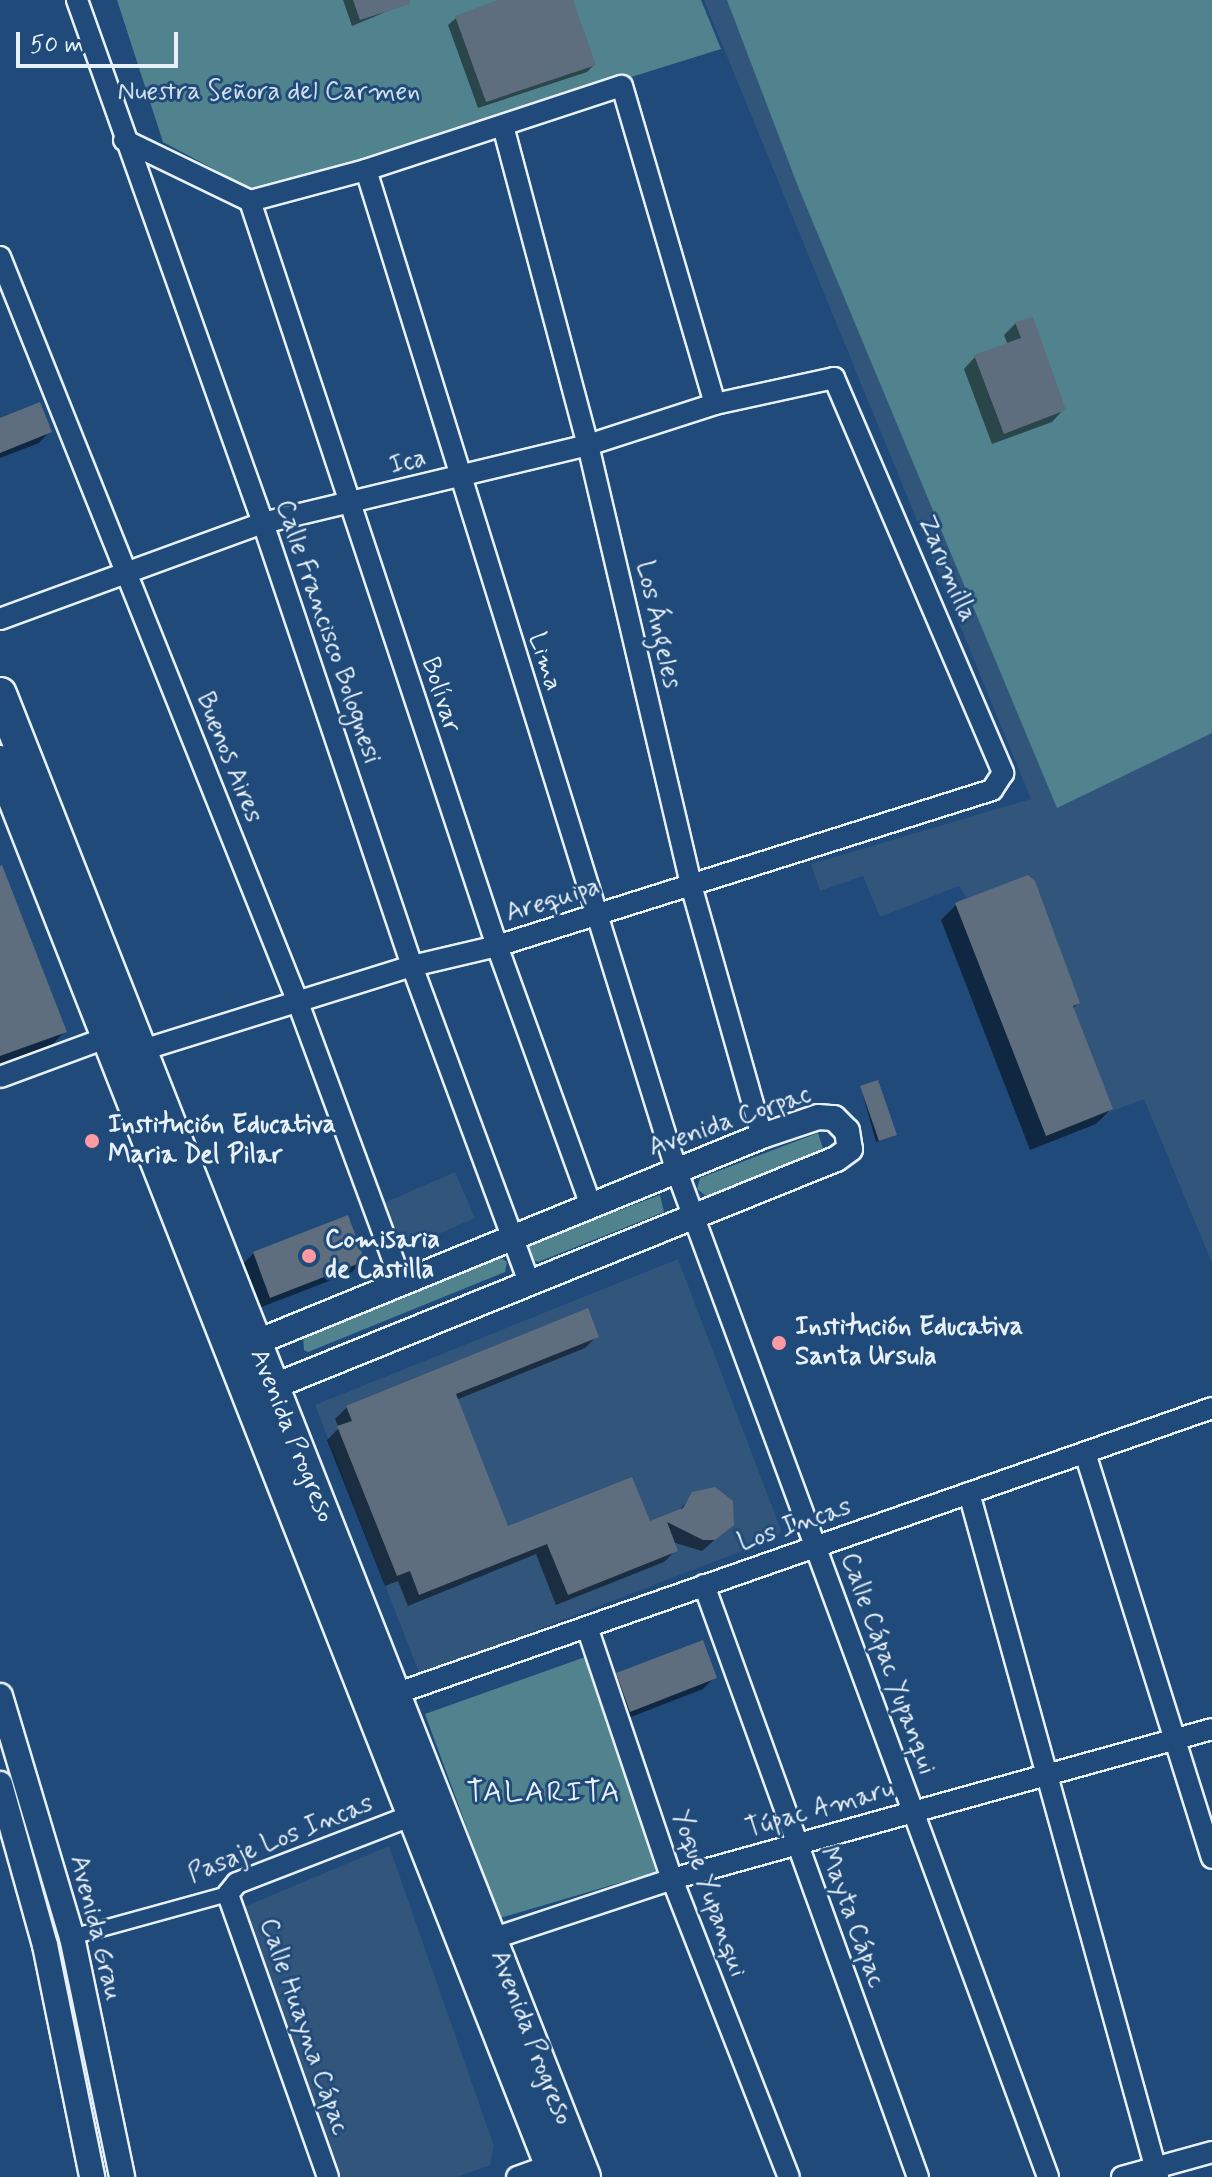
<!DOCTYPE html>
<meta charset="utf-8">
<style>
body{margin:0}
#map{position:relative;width:1212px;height:2177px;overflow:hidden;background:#1f4a7a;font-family:Mynerve,sans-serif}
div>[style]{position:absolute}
.built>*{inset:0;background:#32557b}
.green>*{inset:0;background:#51838e}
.shadow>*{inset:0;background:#0007}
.building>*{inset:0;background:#5e6e7e}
.roads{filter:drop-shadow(2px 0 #e8f1f8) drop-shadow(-2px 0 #e8f1f8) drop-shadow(0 2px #e8f1f8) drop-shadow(0 -2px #e8f1f8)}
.pedestrian>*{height:14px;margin:-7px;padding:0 7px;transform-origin:7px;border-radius:7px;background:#1f4a7a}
.minor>*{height:20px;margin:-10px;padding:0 10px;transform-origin:10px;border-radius:10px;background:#1f4a7a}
.tertiary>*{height:24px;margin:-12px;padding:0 12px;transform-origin:12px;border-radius:12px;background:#1f4a7a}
.primary>*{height:32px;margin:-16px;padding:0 16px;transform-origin:16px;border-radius:16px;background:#1f4a7a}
.dots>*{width:22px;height:22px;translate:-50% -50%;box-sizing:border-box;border:4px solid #1f4a7a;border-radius:50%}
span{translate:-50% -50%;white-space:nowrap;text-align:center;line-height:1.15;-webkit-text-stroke:6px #1f4a7a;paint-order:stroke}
.park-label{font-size:26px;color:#d1e0e8}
.street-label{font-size:26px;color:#e8f1f8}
.poi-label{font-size:26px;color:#e8f1f8;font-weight:700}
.left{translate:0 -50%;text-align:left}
.quarter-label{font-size:30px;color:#e8f1f8;letter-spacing:2px}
.scale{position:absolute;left:16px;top:32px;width:162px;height:36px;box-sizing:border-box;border:4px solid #e8f1f8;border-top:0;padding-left:10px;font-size:24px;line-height:28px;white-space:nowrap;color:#e8f1f8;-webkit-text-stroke:6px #1f4a7a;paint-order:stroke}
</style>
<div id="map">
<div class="built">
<i style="clip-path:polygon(704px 0,1212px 0,1212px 1263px,1144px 1099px,1046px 1136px,955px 903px,966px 897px,959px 886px,880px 917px,863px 876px,820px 891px,811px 864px,1031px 799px)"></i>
<i style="clip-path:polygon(455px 1172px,475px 1218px,397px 1252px,377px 1206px)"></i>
<i style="clip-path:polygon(678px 1259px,781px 1530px,778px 1537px,420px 1675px,315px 1405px)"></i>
<i style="clip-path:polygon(389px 1846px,494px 2146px,490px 2165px,457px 2177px,334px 2177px,239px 1909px)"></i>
</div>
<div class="green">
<i style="clip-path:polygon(117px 0,701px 0,721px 49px,259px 193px,163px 142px)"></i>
<i style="clip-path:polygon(727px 0,1212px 0,1212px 733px,1057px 808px,799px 189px)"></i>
<i style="clip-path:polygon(818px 1133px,824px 1152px,706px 1196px,697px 1189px,700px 1178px)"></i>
<i style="clip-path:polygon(660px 1195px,664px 1212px,538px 1262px,529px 1258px,529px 1244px)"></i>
<i style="clip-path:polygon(499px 1256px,507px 1262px,505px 1272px,308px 1352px,304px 1350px,303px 1335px)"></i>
<i style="clip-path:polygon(588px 1656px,656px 1872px,500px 1918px,425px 1714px)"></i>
</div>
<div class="shadow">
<i style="clip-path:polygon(343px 0,400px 0,402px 5px,352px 26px)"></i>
<i style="clip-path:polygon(510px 0,570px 0,594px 65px,587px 72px,478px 108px,448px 25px,456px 18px)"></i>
<i style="clip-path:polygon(1016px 323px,1063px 410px,1052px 422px,992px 444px,964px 369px,975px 357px,1008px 345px,1004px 335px)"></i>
<i style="clip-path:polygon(0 421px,50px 431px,39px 443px,0 458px)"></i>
<i style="clip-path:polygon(0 884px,64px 1032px,50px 1047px,0 1065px)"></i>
<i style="clip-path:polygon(956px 905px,1078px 1003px,1072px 1009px,1111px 1109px,1096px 1124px,1030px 1150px,941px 920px)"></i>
<i style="clip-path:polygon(861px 1088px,894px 1134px,891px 1137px,876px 1142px)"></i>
<i style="clip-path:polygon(254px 1253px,363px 1261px,352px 1272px,259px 1308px,242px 1265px)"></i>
<i style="clip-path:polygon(597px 1336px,585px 1348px,456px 1400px,507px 1529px,649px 1524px,677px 1513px,693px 1494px,719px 1536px,702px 1551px,672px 1542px,676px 1550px,664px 1562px,556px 1605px,536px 1554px,408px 1606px,398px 1581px,385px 1586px,327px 1440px,339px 1428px,335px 1419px,347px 1407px)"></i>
<i style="clip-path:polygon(618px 1675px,715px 1677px,703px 1689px,618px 1722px,606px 1687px)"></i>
</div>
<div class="building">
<i style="clip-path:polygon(353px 0,410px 0,410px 4px,360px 20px)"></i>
<i style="clip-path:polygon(498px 0,573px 0,596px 65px,486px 102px,455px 16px)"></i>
<i style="clip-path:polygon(1033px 317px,1066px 410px,1004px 434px,974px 355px,1021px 338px,1015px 322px)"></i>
<i style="clip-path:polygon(40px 402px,52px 432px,0 453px,0 418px)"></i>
<i style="clip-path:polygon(2px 865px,67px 1032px,0 1056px,0 866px)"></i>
<i style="clip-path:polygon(1028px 875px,1035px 881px,1080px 1003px,1073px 1006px,1113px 1109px,1046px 1136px,955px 903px)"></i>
<i style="clip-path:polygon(878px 1080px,897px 1135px,879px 1141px,860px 1086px)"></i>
<i style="clip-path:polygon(348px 1215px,365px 1261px,270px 1298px,253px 1252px)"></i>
<i style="clip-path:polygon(588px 1308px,599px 1337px,456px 1394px,508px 1526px,632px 1477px,650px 1521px,683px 1508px,692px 1492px,715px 1487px,733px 1501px,734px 1525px,715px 1540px,703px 1540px,667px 1522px,678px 1551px,568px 1595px,547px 1544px,419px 1595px,410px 1571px,397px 1576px,337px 1426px,352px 1421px,346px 1406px)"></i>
<i style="clip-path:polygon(703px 1640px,717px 1678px,630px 1712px,616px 1673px)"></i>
</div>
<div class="roads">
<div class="pedestrian">
<i style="left:72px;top:1937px;width:162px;rotate:-15.4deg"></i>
</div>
<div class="minor">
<i style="left:77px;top:0;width:555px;rotate:70.42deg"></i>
<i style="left:263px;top:523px;width:467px;rotate:71.4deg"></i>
<i style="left:412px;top:966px;width:335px;rotate:69.7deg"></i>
<i style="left:503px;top:126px;width:330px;rotate:75.1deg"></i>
<i style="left:588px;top:445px;width:452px;rotate:76.8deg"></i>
<i style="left:691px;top:885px;width:261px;rotate:74.2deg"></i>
<i style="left:124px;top:140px;width:140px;rotate:25.8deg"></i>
<i style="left:250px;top:201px;width:120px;rotate:-15deg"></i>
<i style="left:366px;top:170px;width:269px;rotate:-18.2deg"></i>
<i style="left:622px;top:86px;width:331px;rotate:73.7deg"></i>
<i style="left:366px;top:170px;width:1046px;rotate:72.76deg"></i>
<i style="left:676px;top:1169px;width:1074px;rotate:69.74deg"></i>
<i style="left:250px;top:201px;width:785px;rotate:71.66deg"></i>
<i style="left:497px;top:946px;width:273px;rotate:70.1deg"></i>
<i style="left:0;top:257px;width:800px;rotate:68.21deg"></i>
<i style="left:297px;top:1000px;width:300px;rotate:69.7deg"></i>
<i style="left:0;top:619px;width:280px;rotate:-20.1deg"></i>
<i style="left:263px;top:523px;width:334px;rotate:-13.5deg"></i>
<i style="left:588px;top:445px;width:133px;rotate:-17.9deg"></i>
<i style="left:715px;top:404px;width:122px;rotate:-12.3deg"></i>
<i style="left:834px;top:378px;width:430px;rotate:66.8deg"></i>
<i style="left:1003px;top:773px;width:20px;rotate:123deg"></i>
<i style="left:992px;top:790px;width:519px;rotate:162.51deg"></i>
<i style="left:497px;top:946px;width:87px;rotate:166.8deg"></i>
<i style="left:412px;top:966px;width:295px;rotate:162.7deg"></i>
<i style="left:0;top:1077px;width:124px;rotate:-20.3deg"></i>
<i style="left:1085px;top:1453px;width:424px;rotate:72.6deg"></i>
<i style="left:969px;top:1493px;width:710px;rotate:74.55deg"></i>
<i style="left:704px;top:1585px;width:629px;rotate:70.13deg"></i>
<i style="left:587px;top:1627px;width:266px;rotate:71.4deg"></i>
<i style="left:672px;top:1879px;width:320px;rotate:68.6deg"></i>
<i style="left:395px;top:1694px;width:866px;rotate:-19.29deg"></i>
<i style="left:491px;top:1939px;width:191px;rotate:-18.3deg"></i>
<i style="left:672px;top:1879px;width:560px;rotate:-15.52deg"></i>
<i style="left:328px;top:2177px;width:300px;rotate:-109.5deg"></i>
<i style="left:228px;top:1894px;width:14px;rotate:-51deg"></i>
<i style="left:237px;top:1883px;width:192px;rotate:-21.1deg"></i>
<i style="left:517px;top:2177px;width:48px;rotate:-19.6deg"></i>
<i style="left:1122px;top:2177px;width:93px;rotate:-15.5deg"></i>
</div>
<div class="tertiary">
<i style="left:240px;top:1349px;width:564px;rotate:-22.2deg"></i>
<i style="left:762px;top:1136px;width:59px;rotate:-18.7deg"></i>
<i style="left:818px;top:1117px;width:16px;rotate:4deg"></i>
<i style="left:834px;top:1118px;width:18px;rotate:45deg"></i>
<i style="left:847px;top:1131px;width:18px;rotate:81deg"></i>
<i style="left:850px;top:1149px;width:17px;rotate:144deg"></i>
<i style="left:836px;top:1159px;width:621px;rotate:157.98deg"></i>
<i style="left:0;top:1696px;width:252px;rotate:73.4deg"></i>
<i style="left:72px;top:1937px;width:245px;rotate:78.2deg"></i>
<i style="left:0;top:1784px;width:167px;rotate:74.4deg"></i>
<i style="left:45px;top:1945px;width:237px;rotate:78.5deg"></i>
</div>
<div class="primary">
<i style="left:0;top:694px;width:1594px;rotate:68.51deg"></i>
<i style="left:0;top:762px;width:1520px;rotate:68.55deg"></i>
</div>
</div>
<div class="dots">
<i style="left:92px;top:1141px;background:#ff9aa2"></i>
<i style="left:309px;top:1256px;background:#ff9aa2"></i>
<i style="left:779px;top:1343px;background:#ff9aa2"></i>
</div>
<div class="park-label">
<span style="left:269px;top:93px">Nuestra Señora del Carmen</span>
</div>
<div class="street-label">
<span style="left:408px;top:463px;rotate:-14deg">Ica</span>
<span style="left:946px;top:569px;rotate:67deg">Zarumilla</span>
<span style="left:657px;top:625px;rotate:77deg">Los Ángeles</span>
<span style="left:327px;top:632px;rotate:71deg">Calle Francisco Bolognesi</span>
<span style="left:544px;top:662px;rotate:72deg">Lima</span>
<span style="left:440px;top:695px;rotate:72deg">Bolívar</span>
<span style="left:228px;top:758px;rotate:68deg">Buenos Aires</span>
<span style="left:553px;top:901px;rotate:-17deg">Arequipa</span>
<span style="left:730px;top:1122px;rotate:-19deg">Avenida Corpac</span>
<span style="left:291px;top:1436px;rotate:68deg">Avenida Progreso</span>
<span style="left:795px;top:1526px;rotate:-19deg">Los Incas</span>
<span style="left:887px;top:1664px;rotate:70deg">Calle Cápac Yupanqui</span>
<span style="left:820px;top:1810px;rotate:-16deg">Túpac Amaru</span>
<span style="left:281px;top:1840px;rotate:-22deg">Pasaje Los Incas</span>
<span style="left:708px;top:1894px;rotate:70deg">Yoque Yupanqui</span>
<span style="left:851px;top:1918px;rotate:70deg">Mayta Cápac</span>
<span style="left:95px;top:1928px;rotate:76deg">Avenida Grau</span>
<span style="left:303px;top:2027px;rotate:71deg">Calle Huayna Cápac</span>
<span style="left:530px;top:2038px;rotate:69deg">Avenida Progreso</span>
</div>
<div class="poi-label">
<span class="left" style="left:108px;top:1141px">Institución Educativa<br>Maria Del Pilar</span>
<span class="left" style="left:325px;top:1256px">Comisaria<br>de Castilla</span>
<span class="left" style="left:795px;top:1343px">Institución Educativa<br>Santa Ursula</span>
</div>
<div class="quarter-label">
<span style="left:544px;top:1793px">TALARITA</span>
</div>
<div class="scale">50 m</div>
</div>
